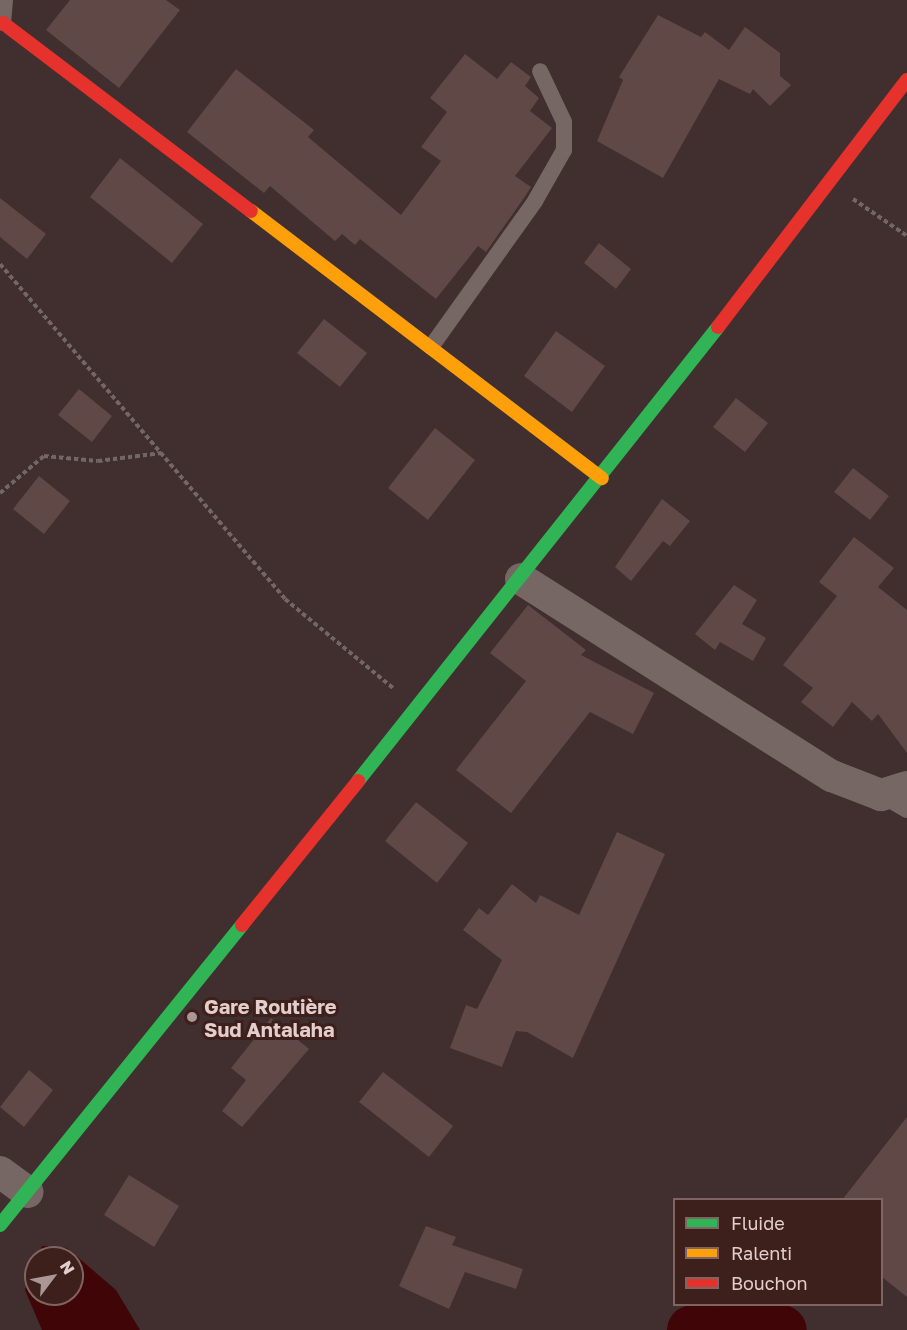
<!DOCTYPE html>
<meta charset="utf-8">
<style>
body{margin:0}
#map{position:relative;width:907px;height:1330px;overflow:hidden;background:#402f2e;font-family:"Golos Text",sans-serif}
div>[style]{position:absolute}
.water>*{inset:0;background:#400607}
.river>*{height:51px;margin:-25.5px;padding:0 25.5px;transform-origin:25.5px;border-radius:25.5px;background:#400607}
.building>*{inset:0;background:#5f4846}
.path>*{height:4px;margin-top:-2px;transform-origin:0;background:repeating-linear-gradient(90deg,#736664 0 4.5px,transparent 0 7.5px)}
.lane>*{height:16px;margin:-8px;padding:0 8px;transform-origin:8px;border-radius:8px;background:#766765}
.street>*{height:32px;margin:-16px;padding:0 16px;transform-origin:16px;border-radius:16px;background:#766765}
.fast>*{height:14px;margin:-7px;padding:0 7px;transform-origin:7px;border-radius:7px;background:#30b455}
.slow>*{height:14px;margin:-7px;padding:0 7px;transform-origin:7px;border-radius:7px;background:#ff9f0a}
.jam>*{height:14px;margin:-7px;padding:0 7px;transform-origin:7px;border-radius:7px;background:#e5322d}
.dots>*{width:16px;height:16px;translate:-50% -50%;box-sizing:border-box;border:3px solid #3d1f1c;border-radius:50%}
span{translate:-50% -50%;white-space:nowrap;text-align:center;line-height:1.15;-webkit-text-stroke:6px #3d1f1c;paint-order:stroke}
.poi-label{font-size:20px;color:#e3cecb;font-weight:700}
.left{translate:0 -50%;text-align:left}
.legend{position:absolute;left:673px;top:1198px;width:210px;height:108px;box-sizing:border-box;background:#3d1f1c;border:2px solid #7f6562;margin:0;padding:8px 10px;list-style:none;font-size:18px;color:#e3cecb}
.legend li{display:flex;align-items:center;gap:12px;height:30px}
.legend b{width:30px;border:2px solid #7f6562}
.north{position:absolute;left:24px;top:1246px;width:60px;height:60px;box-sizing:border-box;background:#3d1f1c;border:2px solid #7f6562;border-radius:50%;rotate:58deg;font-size:16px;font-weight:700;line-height:24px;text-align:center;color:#e3cecb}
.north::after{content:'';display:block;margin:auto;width:21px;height:27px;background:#aa9694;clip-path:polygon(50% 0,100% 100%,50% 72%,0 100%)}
</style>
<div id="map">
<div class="water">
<i style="clip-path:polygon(42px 1246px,67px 1248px,116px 1290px,140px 1330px,42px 1330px,25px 1290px,36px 1261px,36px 1294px,72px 1294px,72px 1258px,37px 1258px)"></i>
</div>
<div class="river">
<i style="left:692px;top:1330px;width:54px;rotate:-17.1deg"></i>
<i style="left:744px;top:1314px;width:40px;rotate:23.4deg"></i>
</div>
<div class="building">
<i style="clip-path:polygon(70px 0,166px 0,180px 10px,119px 88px,46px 30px)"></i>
<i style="clip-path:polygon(658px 15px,701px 37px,705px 32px,729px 50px,745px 27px,780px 53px,780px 76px,791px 85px,770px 106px,753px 89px,750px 94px,719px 79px,663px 178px,597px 141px,623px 80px,619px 77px)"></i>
<i style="clip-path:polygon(465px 54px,497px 79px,511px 62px,531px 77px,525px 86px,539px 98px,530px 111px,552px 128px,515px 176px,531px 187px,526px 195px,486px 252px,478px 246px,436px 299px,360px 239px,355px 245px,342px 234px,335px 241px,270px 186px,264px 193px,187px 132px,236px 69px,314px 130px,308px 137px,401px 215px,441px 161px,421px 147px,447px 112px,430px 98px)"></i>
<i style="clip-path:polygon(120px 158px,203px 224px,172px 263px,90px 197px)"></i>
<i style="clip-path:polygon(0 198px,46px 234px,27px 259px,0 237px)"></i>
<i style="clip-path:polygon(599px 243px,631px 269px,616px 289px,584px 263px)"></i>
<i style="clip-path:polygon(324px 319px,367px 353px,340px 387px,297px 353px)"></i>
<i style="clip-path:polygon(556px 331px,605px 366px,572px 412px,524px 376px)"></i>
<i style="clip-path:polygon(79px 389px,112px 416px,92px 442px,58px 415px)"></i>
<i style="clip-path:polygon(736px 398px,768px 423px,745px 452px,713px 427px)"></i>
<i style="clip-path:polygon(435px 428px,475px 460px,428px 520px,388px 488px)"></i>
<i style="clip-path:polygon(853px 468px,889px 496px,870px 520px,834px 492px)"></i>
<i style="clip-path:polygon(39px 476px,70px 501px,44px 534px,13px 509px)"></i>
<i style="clip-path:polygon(662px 499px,690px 521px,670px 546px,663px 541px,631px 581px,615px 567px)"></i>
<i style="clip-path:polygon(854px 537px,894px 568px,878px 587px,907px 610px,907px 753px,878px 714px,872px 721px,852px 702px,833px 727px,801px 702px,813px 688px,783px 665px,837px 596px,819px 582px)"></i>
<i style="clip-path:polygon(734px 585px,757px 600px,742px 624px,766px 638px,753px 661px,720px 642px,715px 650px,695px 634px)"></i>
<i style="clip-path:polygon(528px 605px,586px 650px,581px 655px,654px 693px,633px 734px,590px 712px,511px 813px,456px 770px,526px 681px,490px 653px)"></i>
<i style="clip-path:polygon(416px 802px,468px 843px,437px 883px,385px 841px)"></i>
<i style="clip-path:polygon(617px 832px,665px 854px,573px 1058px,527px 1032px,516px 1031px,502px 1067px,450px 1048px,466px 1005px,477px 1009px,502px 960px,463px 930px,479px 908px,488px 915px,512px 884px,536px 903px,540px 895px,579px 915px)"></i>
<i style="clip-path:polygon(271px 1018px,309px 1049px,242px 1127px,222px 1111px,246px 1080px,231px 1068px)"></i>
<i style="clip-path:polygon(29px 1070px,53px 1090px,24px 1127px,0 1107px)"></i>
<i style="clip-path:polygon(383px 1072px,453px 1126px,429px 1157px,359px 1102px)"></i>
<i style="clip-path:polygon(907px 1117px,907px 1297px,882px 1277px,882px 1200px,842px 1200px)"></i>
<i style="clip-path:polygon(129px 1175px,179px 1206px,154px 1247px,104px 1215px)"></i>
<i style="clip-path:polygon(426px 1226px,456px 1237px,452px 1245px,523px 1269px,516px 1289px,465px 1272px,449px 1309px,399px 1286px)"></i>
</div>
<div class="path">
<i style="left:853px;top:199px;width:65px;rotate:34.4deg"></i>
<i style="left:0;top:264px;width:440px;rotate:49.6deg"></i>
<i style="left:285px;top:599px;width:140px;rotate:39.5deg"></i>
<i style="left:0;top:493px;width:57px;rotate:-40.1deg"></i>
<i style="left:44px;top:456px;width:54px;rotate:5.3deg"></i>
<i style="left:98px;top:461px;width:64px;rotate:-7.2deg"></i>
</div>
<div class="lane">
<i style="left:3px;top:23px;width:23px;rotate:-85deg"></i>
<i style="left:431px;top:347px;width:179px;rotate:-54.5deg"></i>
<i style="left:535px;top:201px;width:59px;rotate:-60.4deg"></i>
<i style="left:564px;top:150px;width:28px;rotate:-90deg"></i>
<i style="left:564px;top:122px;width:56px;rotate:-115.2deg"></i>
<i style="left:881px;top:795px;width:30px;rotate:30deg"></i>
</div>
<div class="street">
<i style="left:521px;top:579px;width:368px;rotate:32.4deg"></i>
<i style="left:832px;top:776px;width:53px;rotate:21.2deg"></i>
<i style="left:881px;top:795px;width:27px;rotate:-17deg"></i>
<i style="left:0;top:1172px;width:34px;rotate:36deg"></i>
</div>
<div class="fast">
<i style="left:358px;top:781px;width:579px;rotate:-51.59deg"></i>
<i style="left:0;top:1225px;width:385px;rotate:-51.1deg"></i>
</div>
<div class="slow">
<i style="left:251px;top:211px;width:441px;rotate:37.3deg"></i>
</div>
<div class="jam">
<i style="left:3px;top:23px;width:311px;rotate:37.2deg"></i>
<i style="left:718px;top:327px;width:311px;rotate:-52.6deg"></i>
<i style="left:242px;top:925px;width:185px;rotate:-51.1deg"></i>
</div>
<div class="dots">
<i style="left:192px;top:1017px;background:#aa9694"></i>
</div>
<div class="poi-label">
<span class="left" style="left:204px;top:1018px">Gare Routière<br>Sud Antalaha</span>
</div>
<ul class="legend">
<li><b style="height:8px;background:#30b455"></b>Fluide</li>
<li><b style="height:8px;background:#ff9f0a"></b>Ralenti</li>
<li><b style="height:8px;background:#e5322d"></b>Bouchon</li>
</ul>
<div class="north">N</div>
</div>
